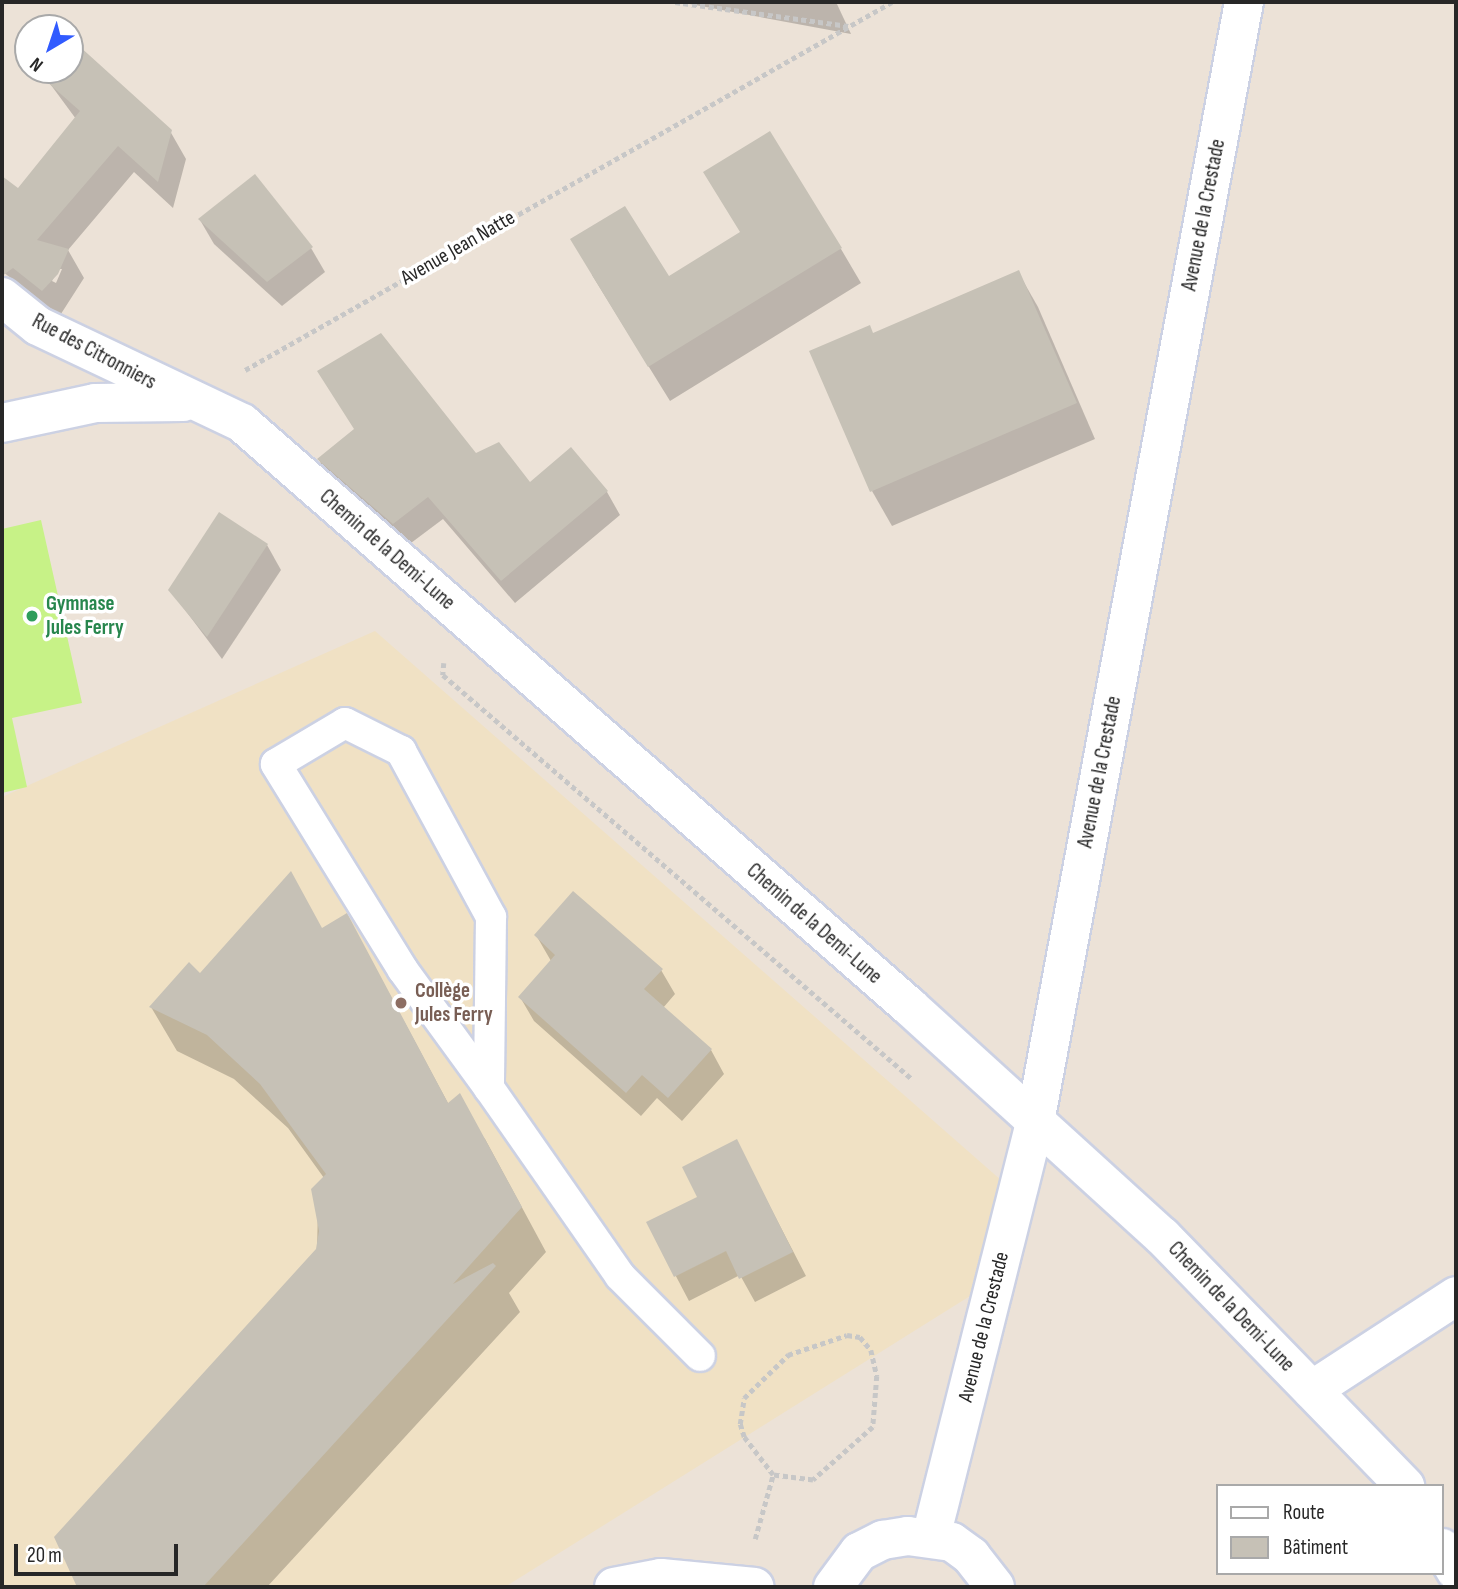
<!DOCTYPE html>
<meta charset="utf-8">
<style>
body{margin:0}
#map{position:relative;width:1458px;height:1589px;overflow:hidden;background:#ece2d7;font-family:"Sofia Sans Condensed",sans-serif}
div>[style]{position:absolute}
.education>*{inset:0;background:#f0e1c4}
.pitch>*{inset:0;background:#c7f287}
.shadow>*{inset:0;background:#0003}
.building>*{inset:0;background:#c6c1b6}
.path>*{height:4.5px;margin-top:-2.25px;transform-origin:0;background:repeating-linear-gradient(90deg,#c7c7c7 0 5px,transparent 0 8.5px)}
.roads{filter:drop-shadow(2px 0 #ccd1e3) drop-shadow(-2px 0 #ccd1e3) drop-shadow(0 2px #ccd1e3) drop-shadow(0 -2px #ccd1e3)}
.lane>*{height:30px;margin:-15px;padding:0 15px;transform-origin:15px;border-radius:15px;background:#fff}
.street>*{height:38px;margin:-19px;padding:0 19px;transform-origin:19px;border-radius:19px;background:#fff}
.dots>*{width:19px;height:19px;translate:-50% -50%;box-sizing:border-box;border:4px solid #fff;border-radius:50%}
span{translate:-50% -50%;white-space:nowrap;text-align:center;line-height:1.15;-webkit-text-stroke:7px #fff;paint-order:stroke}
.street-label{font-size:21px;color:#272727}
.leisure-label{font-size:21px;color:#27864d;font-weight:700}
.left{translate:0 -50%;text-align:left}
.education-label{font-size:21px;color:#785e54;font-weight:700}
.frame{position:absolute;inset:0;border:4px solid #272727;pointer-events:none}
.legend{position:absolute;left:1216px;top:1484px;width:228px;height:91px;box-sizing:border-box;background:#fff;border:2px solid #a9a9a9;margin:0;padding:9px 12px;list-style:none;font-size:21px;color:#272727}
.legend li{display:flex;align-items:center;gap:14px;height:35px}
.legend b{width:35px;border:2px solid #a9a9a9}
.north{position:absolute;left:14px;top:14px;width:70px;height:70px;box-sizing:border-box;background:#fff;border:2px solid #a9a9a9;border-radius:50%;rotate:219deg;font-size:19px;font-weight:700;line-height:28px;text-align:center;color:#272727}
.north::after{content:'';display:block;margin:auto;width:24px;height:32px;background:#315bff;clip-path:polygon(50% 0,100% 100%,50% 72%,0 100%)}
.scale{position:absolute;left:14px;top:1544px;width:164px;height:32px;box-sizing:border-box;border:4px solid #272727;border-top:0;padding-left:9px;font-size:21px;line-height:24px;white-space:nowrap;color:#272727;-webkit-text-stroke:5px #fff;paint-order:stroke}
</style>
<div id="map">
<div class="education">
<i style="clip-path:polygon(375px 631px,1034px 1209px,1002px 1276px,505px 1587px,2px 1587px,2px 797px)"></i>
</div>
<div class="pitch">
<i style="clip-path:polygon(41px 520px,82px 703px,12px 718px,27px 787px,2px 793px,2px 529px)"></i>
</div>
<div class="shadow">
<i style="clip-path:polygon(836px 2px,851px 34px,679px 2px)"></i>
<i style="clip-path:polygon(evenodd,70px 57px,170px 131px,186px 159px,173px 208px,134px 172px,68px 250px,84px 278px,59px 317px,2px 271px,2px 179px,19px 190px,76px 119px,48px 81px,58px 70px,70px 70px,70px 57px,58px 269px,62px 269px,56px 283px,52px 281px,58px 269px)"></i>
<i style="clip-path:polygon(200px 220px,311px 248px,325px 272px,282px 306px,214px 244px)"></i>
<i style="clip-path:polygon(741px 233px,841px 249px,861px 283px,670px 401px,592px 275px,668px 278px)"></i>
<i style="clip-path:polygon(1018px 272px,1038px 307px,1095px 439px,892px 526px,872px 491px)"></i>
<i style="clip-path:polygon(475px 455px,530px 484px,607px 492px,620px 515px,515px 603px,443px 519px,407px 546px,332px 482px,319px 460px)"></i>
<i style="clip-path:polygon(267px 545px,281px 570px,222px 659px,170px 590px)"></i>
<i style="clip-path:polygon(347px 915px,449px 1105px,485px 1139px,546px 1252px,509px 1293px,520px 1312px,267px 1587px,79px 1587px,56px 1538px,317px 1250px,318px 1205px,324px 1178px,288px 1128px,234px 1079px,177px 1051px,151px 1007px,200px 976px,322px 929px)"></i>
<i style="clip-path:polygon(536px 935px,661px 970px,675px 994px,663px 1008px,711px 1050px,724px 1074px,682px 1121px,657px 1098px,641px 1116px,534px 1021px,520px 997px,551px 961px)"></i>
<i style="clip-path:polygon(736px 1141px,806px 1276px,755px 1302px,740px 1275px,689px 1301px,648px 1223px,699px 1198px)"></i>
</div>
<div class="building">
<i style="clip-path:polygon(78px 45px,172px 130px,158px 182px,118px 146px,37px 240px,69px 249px,58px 274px,42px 291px,13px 268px,2px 276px,2px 176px,18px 188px,80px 111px,46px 81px,56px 70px,70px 70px,70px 54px)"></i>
<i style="clip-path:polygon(770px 131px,842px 248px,648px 367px,570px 239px,625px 206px,669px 276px,740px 232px,703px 172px)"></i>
<i style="clip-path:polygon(255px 174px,313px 247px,267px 282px,198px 219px)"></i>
<i style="clip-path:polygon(1019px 270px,1077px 403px,870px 492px,809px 351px,870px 325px,873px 333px)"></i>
<i style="clip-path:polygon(381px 333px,476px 453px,499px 442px,530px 482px,571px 447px,608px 491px,501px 581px,428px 497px,393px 524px,317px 459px,354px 429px,317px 371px)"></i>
<i style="clip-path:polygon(219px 512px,268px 544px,207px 637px,168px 590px)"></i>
<i style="clip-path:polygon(291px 871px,322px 928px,347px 913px,448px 1103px,460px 1093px,522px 1207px,453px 1284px,493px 1263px,496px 1266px,203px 1587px,77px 1587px,54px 1537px,316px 1249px,319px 1231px,311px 1189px,326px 1174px,260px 1084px,207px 1035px,149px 1007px,189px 962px,200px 973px)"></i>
<i style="clip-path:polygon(573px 891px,663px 969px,644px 989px,712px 1049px,668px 1098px,642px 1075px,626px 1093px,518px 997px,555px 955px,534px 935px)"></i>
<i style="clip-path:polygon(737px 1139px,793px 1252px,739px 1279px,726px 1251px,674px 1277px,646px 1222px,697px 1197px,682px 1167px)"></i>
</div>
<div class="path">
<i style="left:675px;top:2px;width:175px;rotate:7.9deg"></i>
<i style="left:245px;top:370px;width:744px;rotate:-29.63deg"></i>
<i style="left:444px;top:663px;width:12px;rotate:95deg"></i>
<i style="left:443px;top:675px;width:619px;rotate:40.74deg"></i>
<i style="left:755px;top:1539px;width:66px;rotate:-74.3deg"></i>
<i style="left:773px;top:1475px;width:48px;rotate:-127.3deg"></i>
<i style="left:744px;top:1437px;width:14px;rotate:-107deg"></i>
<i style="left:740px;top:1424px;width:26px;rotate:-81deg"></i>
<i style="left:744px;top:1398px;width:62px;rotate:-44.3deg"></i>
<i style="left:788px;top:1355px;width:62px;rotate:-18.7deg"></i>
<i style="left:847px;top:1335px;width:13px;rotate:9deg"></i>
<i style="left:860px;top:1337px;width:17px;rotate:50deg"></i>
<i style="left:871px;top:1350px;width:27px;rotate:77deg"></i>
<i style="left:877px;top:1376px;width:51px;rotate:94.5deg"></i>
<i style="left:873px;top:1427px;width:80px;rotate:138.5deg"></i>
<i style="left:813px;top:1480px;width:40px;rotate:-172.9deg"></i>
</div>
<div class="roads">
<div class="lane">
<i style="left:489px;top:1088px;width:146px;rotate:-126.1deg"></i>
<i style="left:403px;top:970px;width:242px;rotate:-121.7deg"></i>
<i style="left:276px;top:764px;width:80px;rotate:-30.7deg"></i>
<i style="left:345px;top:723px;width:63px;rotate:26.6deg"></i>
<i style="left:401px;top:751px;width:189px;rotate:61.5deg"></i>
<i style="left:491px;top:917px;width:171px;rotate:90.7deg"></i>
<i style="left:489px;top:1088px;width:229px;rotate:55.1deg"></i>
<i style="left:620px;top:1276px;width:113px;rotate:45deg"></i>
</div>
<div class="street">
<i style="left:2px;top:297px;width:46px;rotate:38.9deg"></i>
<i style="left:38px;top:326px;width:226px;rotate:25.4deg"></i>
<i style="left:242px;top:423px;width:887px;rotate:41.16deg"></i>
<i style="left:910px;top:1007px;width:341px;rotate:42.3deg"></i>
<i style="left:1162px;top:1236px;width:349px;rotate:45.8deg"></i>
<i style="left:2px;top:423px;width:95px;rotate:-12.1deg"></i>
<i style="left:95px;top:403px;width:88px;rotate:-0.7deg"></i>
<i style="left:1312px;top:1390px;width:172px;rotate:-33.1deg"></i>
<i style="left:931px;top:1537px;width:428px;rotate:-75.9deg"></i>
<i style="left:1035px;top:1122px;width:1139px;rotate:-79.43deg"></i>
<i style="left:1442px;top:1548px;width:27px;rotate:59deg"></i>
<i style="left:614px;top:1587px;width:48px;rotate:-10.8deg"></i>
<i style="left:661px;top:1578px;width:94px;rotate:5.5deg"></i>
<i style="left:833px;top:1587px;width:44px;rotate:-53.4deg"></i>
<i style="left:859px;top:1552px;width:27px;rotate:-27deg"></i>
<i style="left:883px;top:1540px;width:25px;rotate:-9deg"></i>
<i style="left:908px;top:1536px;width:44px;rotate:7.8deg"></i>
<i style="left:952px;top:1542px;width:24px;rotate:36deg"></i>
<i style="left:971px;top:1556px;width:39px;rotate:52deg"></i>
</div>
</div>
<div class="dots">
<i style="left:32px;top:616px;background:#2e9e5b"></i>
<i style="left:401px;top:1003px;background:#8d6e63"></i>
</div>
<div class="street-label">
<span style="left:1204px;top:215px;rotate:-79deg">Avenue de la Crestade</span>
<span style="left:458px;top:248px;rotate:-30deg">Avenue Jean Natte</span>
<span style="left:94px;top:352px;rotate:28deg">Rue des Citronniers</span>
<span style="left:387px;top:550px;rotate:41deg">Chemin de la Demi-Lune</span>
<span style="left:1100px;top:772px;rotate:-79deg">Avenue de la Crestade</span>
<span style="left:814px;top:924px;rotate:41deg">Chemin de la Demi-Lune</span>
<span style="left:1231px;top:1307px;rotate:46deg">Chemin de la Demi-Lune</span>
<span style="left:984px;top:1327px;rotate:-76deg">Avenue de la Crestade</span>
</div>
<div class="leisure-label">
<span class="left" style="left:46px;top:616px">Gymnase<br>Jules Ferry</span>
</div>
<div class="education-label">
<span class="left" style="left:415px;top:1003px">Collège<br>Jules Ferry</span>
</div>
<div class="frame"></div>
<ul class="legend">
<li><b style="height:9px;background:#fff"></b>Route</li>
<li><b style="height:19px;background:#c6c1b6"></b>Bâtiment</li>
</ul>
<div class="north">N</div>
<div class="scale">20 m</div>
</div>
